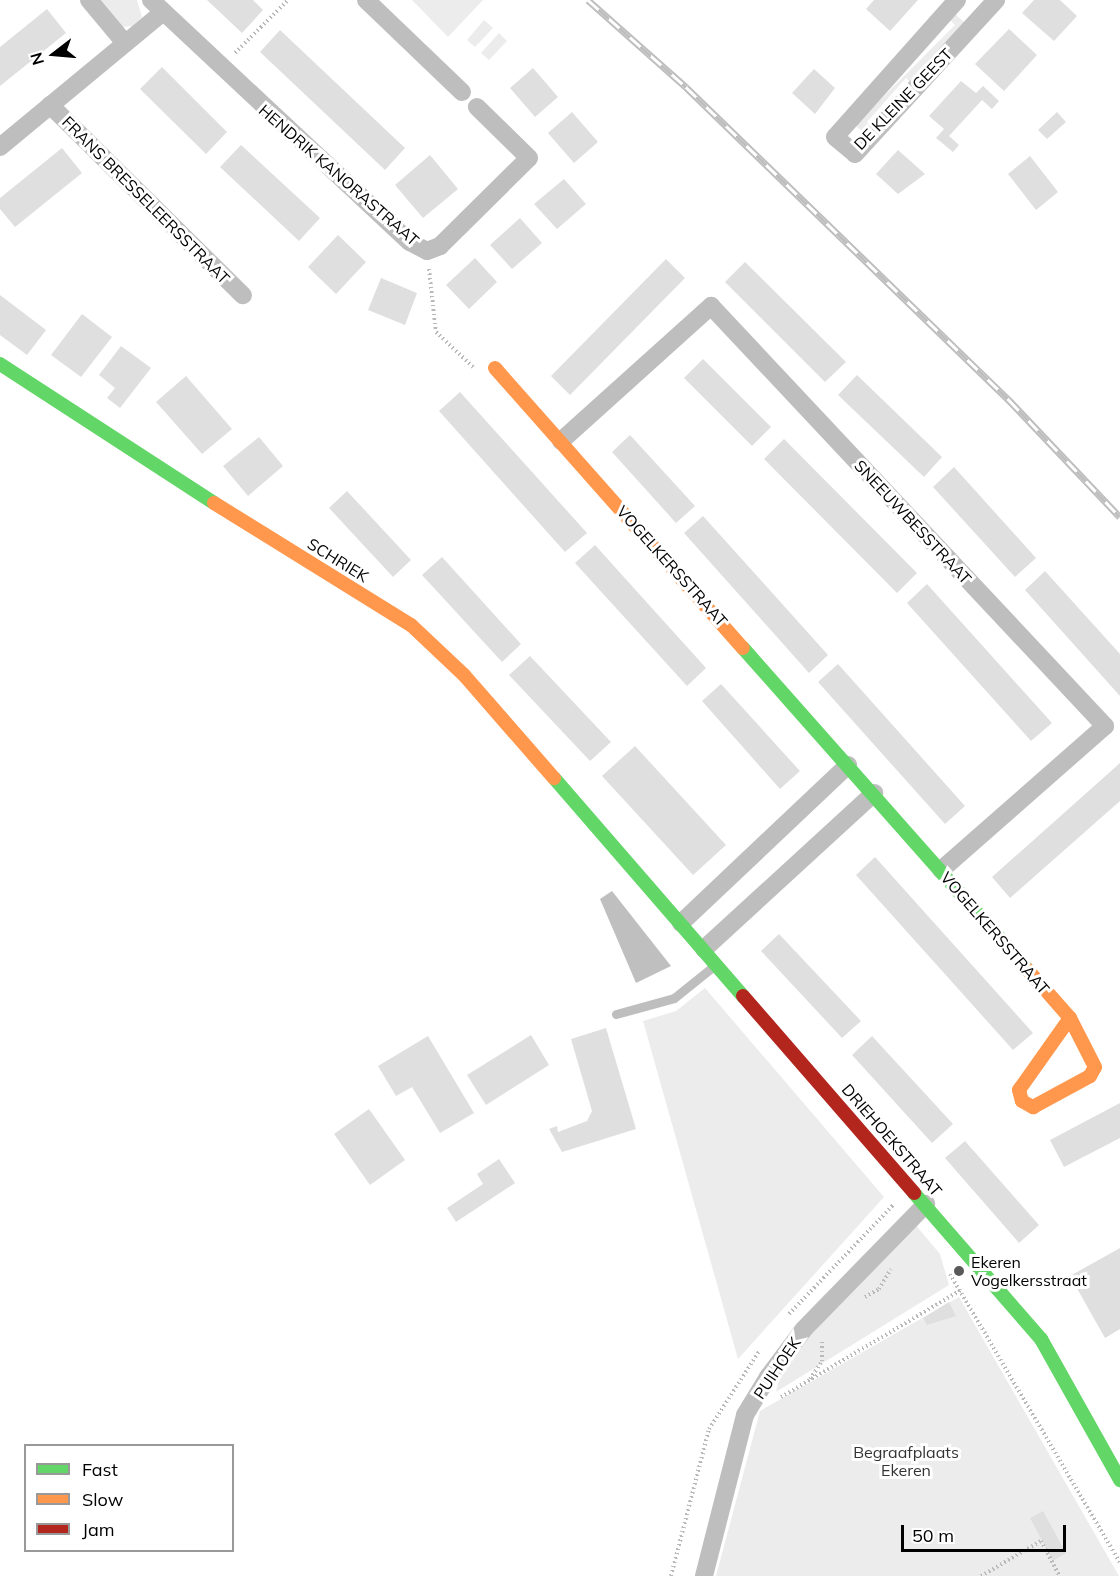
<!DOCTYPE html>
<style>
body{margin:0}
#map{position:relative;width:1120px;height:1576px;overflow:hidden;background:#fff;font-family:Mulish,sans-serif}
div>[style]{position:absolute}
.green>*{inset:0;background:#ececec}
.water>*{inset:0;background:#bfbfbf}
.building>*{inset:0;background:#dfdfdf}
.path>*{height:4px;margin-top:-2px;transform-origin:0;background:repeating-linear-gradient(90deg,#b9b9b9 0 1.5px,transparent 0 4.5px)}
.lane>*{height:9px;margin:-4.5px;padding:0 4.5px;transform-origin:4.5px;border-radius:4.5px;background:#bebebe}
.street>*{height:18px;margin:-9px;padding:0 9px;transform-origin:9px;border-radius:9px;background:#bebebe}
.fast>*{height:14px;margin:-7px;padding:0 7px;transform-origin:7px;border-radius:7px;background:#63d668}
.slow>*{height:14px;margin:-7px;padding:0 7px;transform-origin:7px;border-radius:7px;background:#ff974d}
.jam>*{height:14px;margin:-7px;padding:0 7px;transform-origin:7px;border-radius:7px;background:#b3261e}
.rail>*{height:7px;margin-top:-3.5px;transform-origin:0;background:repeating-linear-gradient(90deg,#fff 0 14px,#bebebe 0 28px);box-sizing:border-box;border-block:2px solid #bebebe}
.dots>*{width:16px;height:16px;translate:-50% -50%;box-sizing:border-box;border:3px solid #fff;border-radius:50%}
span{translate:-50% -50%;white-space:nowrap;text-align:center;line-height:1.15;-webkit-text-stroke:6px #fff;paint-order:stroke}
.street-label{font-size:16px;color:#000}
.poi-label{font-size:16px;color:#000}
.left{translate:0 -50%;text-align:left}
.park-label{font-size:16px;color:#333}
.legend{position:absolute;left:24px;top:1444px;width:210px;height:108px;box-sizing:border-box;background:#fff;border:2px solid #999;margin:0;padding:8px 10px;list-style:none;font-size:18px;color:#000}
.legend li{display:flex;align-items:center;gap:12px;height:30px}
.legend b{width:30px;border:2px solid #999}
.north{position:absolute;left:24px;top:24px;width:60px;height:60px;-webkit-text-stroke:4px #fff;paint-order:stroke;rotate:254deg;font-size:16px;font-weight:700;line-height:24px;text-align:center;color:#000}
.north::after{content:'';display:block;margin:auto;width:21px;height:27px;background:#000;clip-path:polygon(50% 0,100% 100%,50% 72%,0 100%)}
.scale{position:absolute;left:901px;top:1525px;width:165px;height:27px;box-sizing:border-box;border:3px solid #000;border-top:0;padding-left:8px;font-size:18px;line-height:21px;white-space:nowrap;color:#000;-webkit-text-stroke:4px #fff;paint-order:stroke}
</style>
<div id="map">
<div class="green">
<i style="clip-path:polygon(98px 0,137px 0,142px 17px,133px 26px,120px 27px)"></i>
<i style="clip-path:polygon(412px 0,483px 0,448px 37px)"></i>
<i style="clip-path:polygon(955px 14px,965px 23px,911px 83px,906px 78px,867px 122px,871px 127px,865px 134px,855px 125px,955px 25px,950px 20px)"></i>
<i style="clip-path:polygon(484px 20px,493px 28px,475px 47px,467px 40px)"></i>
<i style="clip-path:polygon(499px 33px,507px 41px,489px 60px,481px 53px)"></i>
<i style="clip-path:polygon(705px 988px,884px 1197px,738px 1359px,643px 1021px,676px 1011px)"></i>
<i style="clip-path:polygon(913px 1222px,940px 1254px,949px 1285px,776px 1392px,781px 1368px)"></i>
<i style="clip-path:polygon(959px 1297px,1119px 1576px,716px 1576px,760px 1411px)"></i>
</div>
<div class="water">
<i style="clip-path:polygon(612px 891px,671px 966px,636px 983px,600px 899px)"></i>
</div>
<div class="building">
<i style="clip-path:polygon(207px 0,253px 0,263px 10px,242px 33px)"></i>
<i style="clip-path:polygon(874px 0,918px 0,890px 31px,866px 9px)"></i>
<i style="clip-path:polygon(1034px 0,1060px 0,1077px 16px,1054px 41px,1022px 13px)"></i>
<i style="clip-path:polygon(47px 9px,66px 33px,0 86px,0 47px)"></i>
<i style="clip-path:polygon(1009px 29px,1037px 55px,1004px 91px,975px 64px)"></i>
<i style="clip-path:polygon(280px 30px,405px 148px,385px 170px,260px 52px)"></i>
<i style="clip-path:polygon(162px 67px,227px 132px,206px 154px,140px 89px)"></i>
<i style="clip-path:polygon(533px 68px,558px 97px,535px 117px,510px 88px)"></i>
<i style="clip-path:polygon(814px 69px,835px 88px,815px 114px,792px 93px)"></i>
<i style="clip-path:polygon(961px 81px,976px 93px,983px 86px,999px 101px,992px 109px,982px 100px,949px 136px,959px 145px,953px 152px,936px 138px,944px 129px,929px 116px)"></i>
<i style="clip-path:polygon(572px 112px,598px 142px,574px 163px,548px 133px)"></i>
<i style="clip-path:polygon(1057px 112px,1066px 122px,1047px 139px,1038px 130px)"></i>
<i style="clip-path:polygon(241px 145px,320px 218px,299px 241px,220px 167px)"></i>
<i style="clip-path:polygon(62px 148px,82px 173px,15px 227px,0 209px,0 198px)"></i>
<i style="clip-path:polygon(898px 150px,925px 174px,898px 194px,876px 174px)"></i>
<i style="clip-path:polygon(430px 155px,458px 189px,423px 218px,395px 185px)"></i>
<i style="clip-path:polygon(1030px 156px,1058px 192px,1036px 210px,1008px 174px)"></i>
<i style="clip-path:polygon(564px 179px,586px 204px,557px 229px,534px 204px)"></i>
<i style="clip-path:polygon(520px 218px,542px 243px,512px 269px,490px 245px)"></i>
<i style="clip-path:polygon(338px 235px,366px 262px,336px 294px,308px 267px)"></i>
<i style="clip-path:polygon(475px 258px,497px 282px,469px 309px,446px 285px)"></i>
<i style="clip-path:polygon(666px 259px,685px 278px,570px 395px,551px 376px)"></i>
<i style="clip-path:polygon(745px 262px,846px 362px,825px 382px,725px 282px)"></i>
<i style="clip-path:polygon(381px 278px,417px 293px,405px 325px,368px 310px)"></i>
<i style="clip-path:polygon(0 295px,46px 330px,27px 355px,0 335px)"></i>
<i style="clip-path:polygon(82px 314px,112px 337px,81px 377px,51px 355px)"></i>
<i style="clip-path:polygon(121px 346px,151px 368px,120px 408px,107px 398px,115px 388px,99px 375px)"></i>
<i style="clip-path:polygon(703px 359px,771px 427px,752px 446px,684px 378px)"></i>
<i style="clip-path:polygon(857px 375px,942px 457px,924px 477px,838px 395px)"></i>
<i style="clip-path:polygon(186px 376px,232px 429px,202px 454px,156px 402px)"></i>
<i style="clip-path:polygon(460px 392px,587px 533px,565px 552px,439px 411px)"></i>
<i style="clip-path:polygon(630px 435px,695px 506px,676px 523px,612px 452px)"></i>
<i style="clip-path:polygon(259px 437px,283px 466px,248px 496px,223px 466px)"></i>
<i style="clip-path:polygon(784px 439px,917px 573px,897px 593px,764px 459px)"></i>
<i style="clip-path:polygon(954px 467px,1036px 558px,1015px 577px,933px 487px)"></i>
<i style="clip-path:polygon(347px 491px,411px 560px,393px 577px,329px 508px)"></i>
<i style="clip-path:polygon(703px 516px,828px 655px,809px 673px,684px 533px)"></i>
<i style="clip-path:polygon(595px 545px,706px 668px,687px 686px,575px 563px)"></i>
<i style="clip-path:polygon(442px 557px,521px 644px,502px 662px,422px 575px)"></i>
<i style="clip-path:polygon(1045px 571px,1120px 654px,1120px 696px,1025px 590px)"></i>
<i style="clip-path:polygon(927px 584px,1052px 723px,1031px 741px,907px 603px)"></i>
<i style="clip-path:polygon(530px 656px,611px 742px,590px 761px,509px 675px)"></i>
<i style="clip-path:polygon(838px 664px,965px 806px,945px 824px,818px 682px)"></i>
<i style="clip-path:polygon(721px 684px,800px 771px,780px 789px,702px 701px)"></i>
<i style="clip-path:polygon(635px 746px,726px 845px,693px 875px,602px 776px)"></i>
<i style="clip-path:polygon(1120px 763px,1120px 801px,1010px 898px,992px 877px)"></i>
<i style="clip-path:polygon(875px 857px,1033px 1033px,1013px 1050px,856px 875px)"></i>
<i style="clip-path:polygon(779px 934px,861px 1021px,842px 1038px,761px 951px)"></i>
<i style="clip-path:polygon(606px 1028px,636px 1129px,562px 1152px,549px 1129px,557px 1126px,558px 1132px,587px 1121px,592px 1111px,571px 1039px)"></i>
<i style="clip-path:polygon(531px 1035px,549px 1065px,486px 1105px,467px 1075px)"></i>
<i style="clip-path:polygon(428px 1036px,474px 1113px,440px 1133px,412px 1087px,396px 1096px,378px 1066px)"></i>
<i style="clip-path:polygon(872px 1036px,953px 1124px,932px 1143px,852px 1055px)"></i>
<i style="clip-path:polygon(1120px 1103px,1120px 1138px,1064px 1167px,1050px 1140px)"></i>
<i style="clip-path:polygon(369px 1109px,405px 1160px,370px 1185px,334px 1134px)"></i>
<i style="clip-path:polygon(965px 1141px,1039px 1225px,1019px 1243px,945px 1158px)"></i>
<i style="clip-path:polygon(499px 1159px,515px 1183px,456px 1222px,447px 1208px,483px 1184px,477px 1174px)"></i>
<i style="clip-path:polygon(1120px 1248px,1120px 1329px,1105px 1338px,1070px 1276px)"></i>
<i style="clip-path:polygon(949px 1302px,956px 1316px,927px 1325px,923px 1318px)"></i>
<i style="clip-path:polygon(1043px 1511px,1066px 1553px,1053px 1561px,1030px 1518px)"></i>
</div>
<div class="path">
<i style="left:235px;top:53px;width:75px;rotate:-45deg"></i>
<i style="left:429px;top:269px;width:63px;rotate:83.7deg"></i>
<i style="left:436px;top:332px;width:51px;rotate:43.4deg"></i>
<i style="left:950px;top:1274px;width:335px;rotate:59.5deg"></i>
<i style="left:865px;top:1297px;width:16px;rotate:-30deg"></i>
<i style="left:879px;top:1289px;width:23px;rotate:-59deg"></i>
<i style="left:789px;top:1314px;width:152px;rotate:-46.3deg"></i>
<i style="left:810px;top:1379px;width:22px;rotate:-56deg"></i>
<i style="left:822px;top:1361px;width:22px;rotate:-90deg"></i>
<i style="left:781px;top:1397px;width:209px;rotate:-30.7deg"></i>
<i style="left:671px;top:1576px;width:152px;rotate:-75.5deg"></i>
<i style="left:709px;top:1429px;width:94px;rotate:-57.2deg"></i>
<i style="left:981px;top:1576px;width:69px;rotate:-30.3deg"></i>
<i style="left:1041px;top:1541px;width:40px;rotate:62deg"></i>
</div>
<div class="lane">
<i style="left:616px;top:1014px;width:60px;rotate:-15.4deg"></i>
<i style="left:674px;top:998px;width:51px;rotate:-38.7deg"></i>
</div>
<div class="street">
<i style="left:89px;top:0;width:56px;rotate:50.1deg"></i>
<i style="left:151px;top:0;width:354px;rotate:43.1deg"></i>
<i style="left:410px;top:242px;width:19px;rotate:28deg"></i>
<i style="left:427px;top:251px;width:14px;rotate:-21deg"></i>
<i style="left:440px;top:246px;width:125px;rotate:-44.7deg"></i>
<i style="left:529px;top:158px;width:73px;rotate:-135.6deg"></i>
<i style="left:366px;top:0;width:133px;rotate:43.8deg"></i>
<i style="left:957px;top:0;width:183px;rotate:131.7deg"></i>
<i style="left:835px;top:137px;width:26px;rotate:40deg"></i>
<i style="left:855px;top:154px;width:209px;rotate:-47.5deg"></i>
<i style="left:50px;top:105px;width:271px;rotate:44.6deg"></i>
<i style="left:0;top:147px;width:212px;rotate:-39.6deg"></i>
<i style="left:561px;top:441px;width:202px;rotate:-42deg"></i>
<i style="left:711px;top:306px;width:576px;rotate:46.83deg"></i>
<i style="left:1105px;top:726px;width:218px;rotate:138.7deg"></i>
<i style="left:681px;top:923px;width:230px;rotate:-43.4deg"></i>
<i style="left:704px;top:949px;width:231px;rotate:-42.5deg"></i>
<i style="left:704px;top:1576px;width:166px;rotate:-75.7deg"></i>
<i style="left:745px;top:1415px;width:44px;rotate:-58.8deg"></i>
<i style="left:768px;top:1377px;width:60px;rotate:-53.1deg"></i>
<i style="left:804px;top:1329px;width:175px;rotate:-45.7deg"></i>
</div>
<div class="fast">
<i style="left:0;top:364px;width:255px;rotate:33deg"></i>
<i style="left:743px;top:648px;width:429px;rotate:48.5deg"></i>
<i style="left:554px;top:778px;width:289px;rotate:49.1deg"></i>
<i style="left:914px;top:1193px;width:194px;rotate:49deg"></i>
<i style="left:1041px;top:1339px;width:162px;rotate:60.7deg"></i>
</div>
<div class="slow">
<i style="left:495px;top:368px;width:374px;rotate:48.5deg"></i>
<i style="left:214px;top:503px;width:232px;rotate:31.8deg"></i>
<i style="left:411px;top:625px;width:73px;rotate:43.3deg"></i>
<i style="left:464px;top:675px;width:137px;rotate:48.9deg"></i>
<i style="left:1027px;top:969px;width:65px;rotate:48.7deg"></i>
<i style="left:1070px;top:1018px;width:88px;rotate:125.3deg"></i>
<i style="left:1019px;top:1090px;width:11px;rotate:75deg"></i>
<i style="left:1022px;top:1101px;width:13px;rotate:29deg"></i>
<i style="left:1033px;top:1107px;width:65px;rotate:-28.5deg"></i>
<i style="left:1090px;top:1076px;width:10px;rotate:-61deg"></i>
<i style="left:1095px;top:1067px;width:55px;rotate:-117deg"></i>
</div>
<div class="jam">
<i style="left:743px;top:996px;width:261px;rotate:49deg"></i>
</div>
<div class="rail">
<i style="left:588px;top:0;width:131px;rotate:41.6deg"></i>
<i style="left:686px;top:87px;width:450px;rotate:44.1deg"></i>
<i style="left:1009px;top:400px;width:161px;rotate:46.5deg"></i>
</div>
<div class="dots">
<i style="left:959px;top:1271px;background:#595959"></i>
</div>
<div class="street-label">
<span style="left:903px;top:99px;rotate:-46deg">DE KLEINE GEEST</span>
<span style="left:339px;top:175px;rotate:41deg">HENDRIK KANORASTRAAT</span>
<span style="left:146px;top:200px;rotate:45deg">FRANS BRESSELEERSSTRAAT</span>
<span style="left:913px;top:522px;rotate:47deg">SNEEUWBESSTRAAT</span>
<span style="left:338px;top:560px;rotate:32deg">SCHRIEK</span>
<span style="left:672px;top:566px;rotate:48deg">VOGELKERSSTRAAT</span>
<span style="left:995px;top:933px;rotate:49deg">VOGELKERSSTRAAT</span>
<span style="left:892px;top:1140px;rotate:49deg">DRIEHOEKSTRAAT</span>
<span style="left:777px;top:1368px;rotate:-56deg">PUIHOEK</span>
</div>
<div class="poi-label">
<span class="left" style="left:971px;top:1271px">Ekeren<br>Vogelkersstraat</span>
</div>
<div class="park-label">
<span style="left:906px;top:1461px">Begraafplaats<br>Ekeren</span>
</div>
<ul class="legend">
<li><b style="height:8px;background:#63d668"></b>Fast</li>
<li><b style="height:8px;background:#ff974d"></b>Slow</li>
<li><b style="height:8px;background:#b3261e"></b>Jam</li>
</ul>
<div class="north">N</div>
<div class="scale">50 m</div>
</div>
